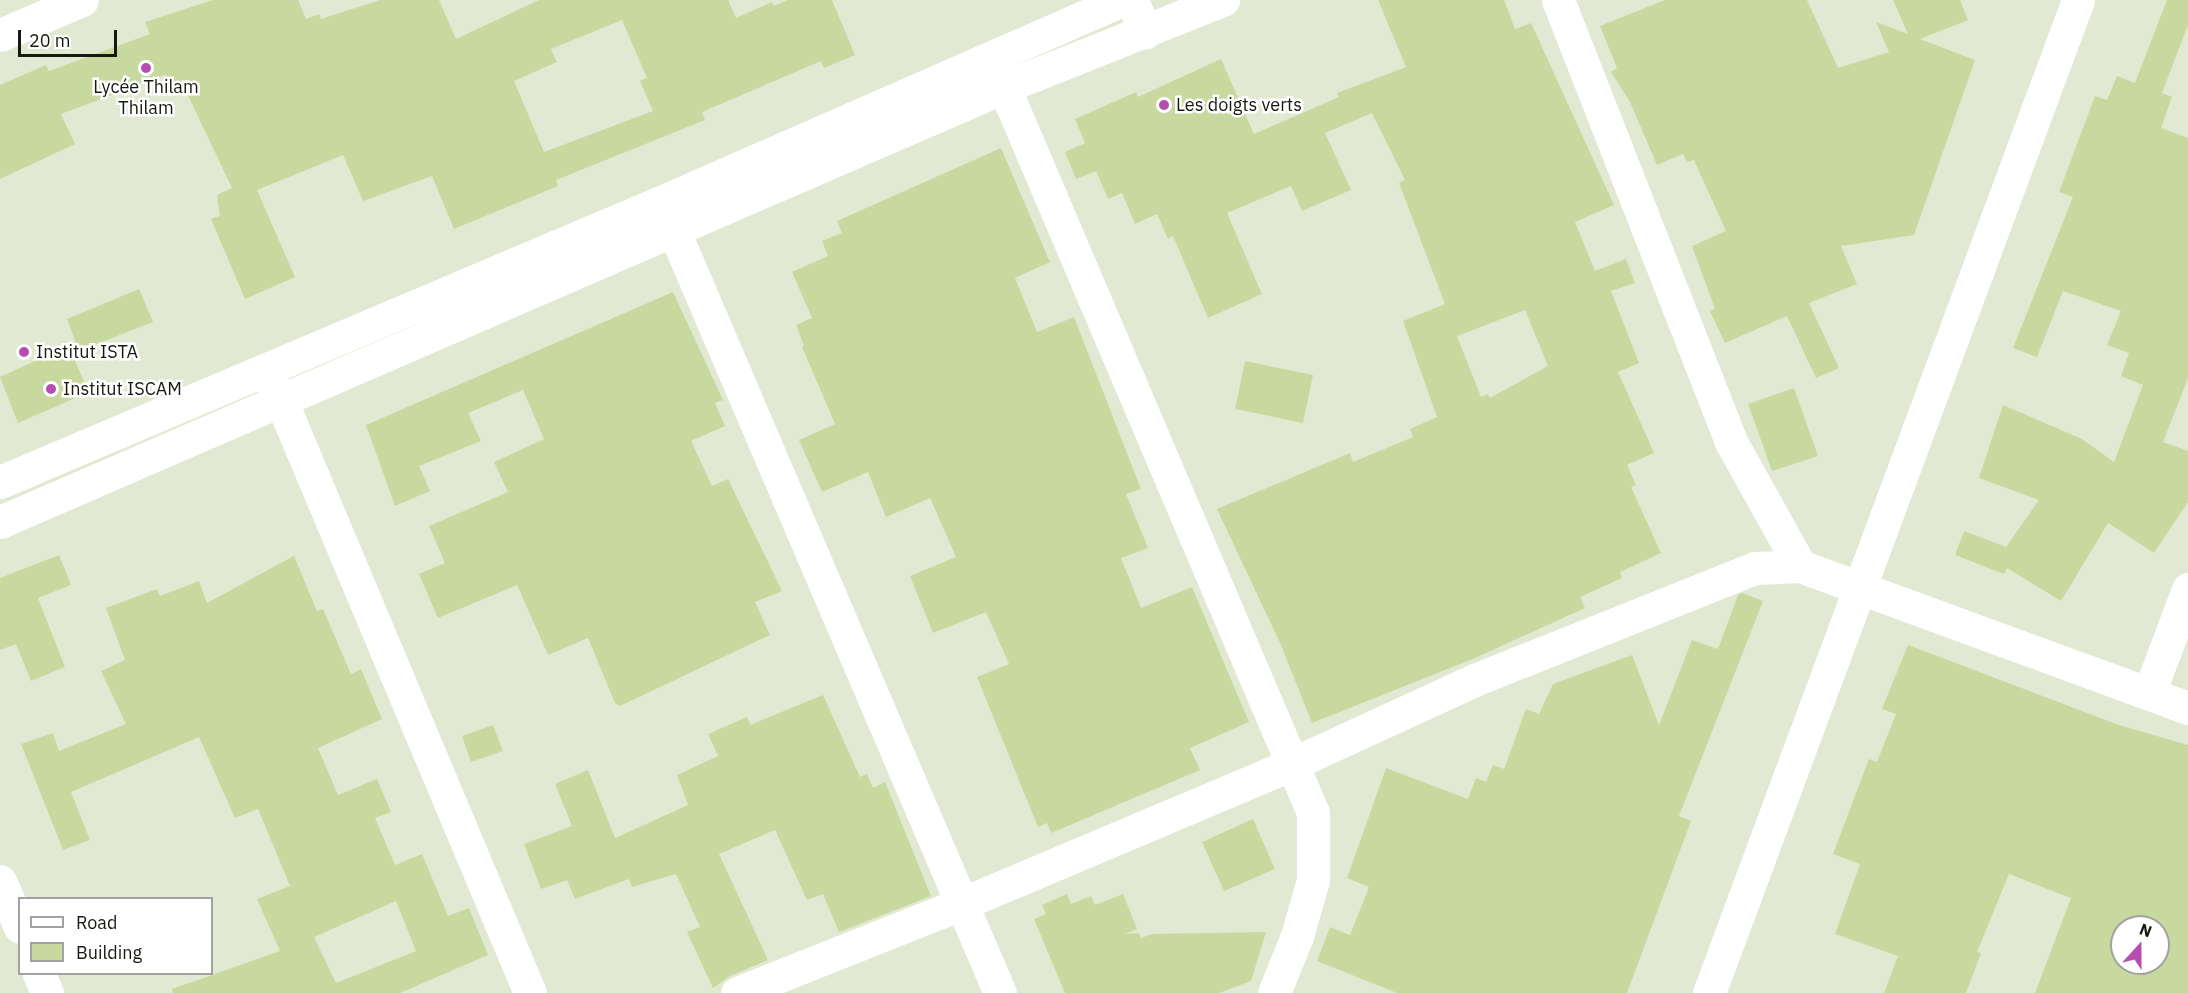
<!DOCTYPE html>
<meta charset="utf-8">
<style>
body{margin:0}
#map{position:relative;width:2188px;height:993px;overflow:hidden;background:#e2e9d2;font-family:"IBM Plex Sans",sans-serif}
div>[style]{position:absolute}
.building>*{inset:0;background:#c8d9a0}
.street>*{height:33px;margin:-16.5px;padding:0 16.5px;transform-origin:16.5px;border-radius:16.5px;background:#fff}
.secondary>*{height:33px;margin:-16.5px;padding:0 16.5px;transform-origin:16.5px;border-radius:16.5px;background:#fff}
.primary>*{height:33px;margin:-16.5px;padding:0 16.5px;transform-origin:16.5px;border-radius:16.5px;background:#fff}
.dots>*{width:16px;height:16px;translate:-50% -50%;box-sizing:border-box;border:3px solid #fff;border-radius:50%}
span{translate:-50% -50%;white-space:nowrap;text-align:center;line-height:1.15;-webkit-text-stroke:5px #fff;paint-order:stroke}
.poi-label{font-size:18px;color:#171911}
.left{translate:0 -50%;text-align:left}
.legend{position:absolute;left:18px;top:897px;width:195px;height:78px;box-sizing:border-box;background:#fff;border:2px solid #a2a3a0;margin:0;padding:8px 10px;list-style:none;font-size:18px;color:#171911}
.legend li{display:flex;align-items:center;gap:12px;height:30px}
.legend b{width:30px;border:2px solid #a2a3a0}
.north{position:absolute;left:2110px;top:915px;width:60px;height:60px;box-sizing:border-box;background:#fff;border:2px solid #a2a3a0;border-radius:50%;rotate:21deg;font-size:16px;font-weight:700;line-height:24px;text-align:center;color:#171911}
.north::after{content:'';display:block;margin:auto;width:21px;height:27px;background:#b74dae;clip-path:polygon(50% 0,100% 100%,50% 72%,0 100%)}
.scale{position:absolute;left:18px;top:30px;width:99px;height:27px;box-sizing:border-box;border:3px solid #171911;border-top:0;padding-left:8px;font-size:18px;line-height:21px;white-space:nowrap;color:#171911;-webkit-text-stroke:4px #fff;paint-order:stroke}
</style>
<div id="map">
<div class="building">
<i style="clip-path:polygon(evenodd,213px 0,298px 0,306px 19px,319px 14px,321px 19px,380px 0,439px 0,456px 39px,539px 0,728px 0,736px 18px,772px 2px,774px 6px,788px 0,832px 0,855px 55px,824px 68px,821px 61px,702px 112px,705px 120px,556px 180px,558px 186px,454px 229px,432px 176px,363px 201px,343px 155px,257px 190px,295px 277px,245px 299px,211px 219px,220px 216px,217px 195px,232px 188px,184px 87px,171px 92px,165px 75px,61px 114px,75px 144px,0 179px,0 85px,46px 65px,49px 71px,150px 34px,145px 22px,213px 0,622px 20px,647px 78px,640px 81px,653px 111px,544px 152px,514px 81px,557px 62px,551px 49px,622px 20px)"></i>
<i style="clip-path:polygon(evenodd,1378px 0,1504px 0,1515px 29px,1531px 23px,1614px 205px,1575px 222px,1595px 271px,1626px 259px,1635px 283px,1611px 291px,1639px 363px,1618px 372px,1654px 453px,1627px 465px,1636px 485px,1631px 487px,1661px 553px,1620px 572px,1622px 578px,1580px 597px,1585px 608px,1475px 658px,1312px 723px,1281px 645px,1217px 509px,1350px 453px,1353px 462px,1413px 437px,1410px 429px,1437px 417px,1403px 321px,1445px 304px,1399px 183px,1405px 180px,1372px 113px,1325px 133px,1351px 190px,1302px 211px,1291px 186px,1227px 213px,1262px 294px,1208px 318px,1173px 236px,1168px 239px,1157px 214px,1135px 224px,1122px 193px,1108px 199px,1096px 171px,1076px 179px,1065px 152px,1085px 143px,1075px 119px,1136px 92px,1138px 97px,1221px 59px,1254px 134px,1339px 97px,1337px 93px,1406px 67px,1378px 0,1525px 310px,1548px 366px,1490px 398px,1488px 394px,1481px 397px,1457px 336px,1525px 310px)"></i>
<i style="clip-path:polygon(1665px 0,1807px 0,1838px 68px,1889px 52px,1876px 22px,1908px 34px,1893px 0,1960px 0,1968px 20px,1920px 39px,1975px 60px,1914px 235px,1841px 246px,1857px 284px,1809px 303px,1839px 368px,1816px 378px,1787px 316px,1725px 343px,1710px 311px,1715px 309px,1692px 246px,1726px 231px,1694px 160px,1687px 162px,1683px 154px,1657px 165px,1630px 102px,1611px 72px,1617px 68px,1600px 26px)"></i>
<i style="clip-path:polygon(2167px 0,2188px 0,2188px 25px,2162px 93px,2172px 97px,2161px 128px,2188px 138px,2188px 378px,2163px 442px,2188px 451px,2188px 502px,2154px 553px,2108px 523px,2061px 601px,2007px 568px,2004px 574px,1955px 555px,1964px 531px,2006px 547px,2039px 500px,1979px 478px,2003px 405px,2082px 439px,2114px 462px,2143px 385px,2121px 376px,2129px 353px,2107px 345px,2121px 311px,2063px 291px,2037px 357px,2013px 348px,2073px 197px,2059px 192px,2095px 96px,2107px 100px,2117px 76px,2135px 83px)"></i>
<i style="clip-path:polygon(1001px 148px,1050px 262px,1015px 278px,1037px 332px,1074px 317px,1141px 489px,1126px 494px,1148px 548px,1121px 558px,1141px 608px,1192px 587px,1249px 722px,1190px 748px,1200px 770px,1051px 833px,1047px 823px,1038px 827px,977px 677px,1009px 664px,986px 612px,933px 633px,910px 576px,956px 557px,930px 498px,886px 517px,868px 472px,822px 492px,799px 440px,835px 424px,802px 347px,804px 346px,796px 325px,812px 318px,792px 272px,828px 256px,822px 241px,842px 233px,837px 221px)"></i>
<i style="clip-path:polygon(139px 289px,153px 322px,79px 351px,67px 319px)"></i>
<i style="clip-path:polygon(673px 292px,723px 400px,715px 403px,725px 426px,691px 441px,712px 486px,728px 479px,782px 591px,755px 602px,770px 635px,620px 706px,615px 703px,588px 638px,548px 655px,517px 585px,438px 618px,419px 574px,445px 563px,429px 526px,508px 492px,494px 462px,544px 439px,523px 390px,468px 413px,481px 441px,419px 466px,430px 491px,395px 506px,366px 425px)"></i>
<i style="clip-path:polygon(68px 346px,89px 392px,18px 423px,0 377px)"></i>
<i style="clip-path:polygon(1245px 361px,1313px 375px,1303px 423px,1235px 409px)"></i>
<i style="clip-path:polygon(1794px 388px,1818px 456px,1772px 471px,1748px 404px)"></i>
<i style="clip-path:polygon(59px 555px,71px 585px,38px 598px,65px 667px,31px 681px,16px 644px,0 650px,0 578px)"></i>
<i style="clip-path:polygon(evenodd,294px 556px,317px 611px,323px 609px,351px 674px,361px 669px,382px 719px,318px 748px,338px 795px,377px 779px,391px 812px,375px 818px,395px 865px,422px 854px,448px 916px,469px 908px,488px 955px,400px 993px,173px 993px,172px 989px,280px 951px,257px 899px,290px 886px,258px 809px,235px 818px,199px 737px,71px 792px,90px 840px,63px 850px,21px 744px,53px 733px,59px 751px,126px 724px,101px 671px,125px 660px,106px 608px,157px 589px,160px 596px,199px 581px,207px 603px,294px 556px,396px 901px,416px 951px,336px 983px,314px 937px,396px 901px)"></i>
<i style="clip-path:polygon(1742px 593px,1763px 601px,1679px 816px,1691px 821px,1627px 993px,1397px 993px,1317px 961px,1330px 927px,1350px 935px,1369px 887px,1347px 878px,1386px 768px,1468px 799px,1476px 778px,1486px 782px,1493px 765px,1504px 769px,1526px 709px,1539px 714px,1553px 684px,1632px 655px,1659px 725px,1692px 640px,1718px 649px,1738px 595px)"></i>
<i style="clip-path:polygon(evenodd,1908px 645px,2119px 725px,2188px 745px,2188px 993px,2035px 993px,2071px 898px,2009px 874px,1977px 952px,1981px 953px,1966px 993px,1884px 993px,1898px 956px,1835px 934px,1860px 864px,1833px 854px,1869px 759px,1877px 762px,1896px 714px,1882px 709px,1908px 645px,2122px 927px,2158px 927px,2158px 963px,2122px 963px,2122px 927px)"></i>
<i style="clip-path:polygon(823px 695px,860px 777px,867px 774px,873px 788px,885px 782px,931px 896px,839px 932px,823px 894px,807px 900px,775px 830px,719px 854px,768px 960px,730px 976px,713px 988px,687px 932px,700px 927px,676px 874px,632px 887px,629px 879px,575px 899px,567px 880px,541px 889px,524px 844px,572px 826px,555px 784px,588px 770px,615px 838px,688px 805px,677px 775px,718px 756px,708px 734px,747px 717px,750px 725px)"></i>
<i style="clip-path:polygon(493px 725px,503px 751px,471px 762px,462px 736px)"></i>
<i style="clip-path:polygon(1253px 819px,1275px 869px,1224px 891px,1202px 842px)"></i>
<i style="clip-path:polygon(1067px 894px,1071px 904px,1091px 896px,1095px 905px,1123px 894px,1137px 929px,1125px 934px,1139px 933px,1141px 938px,1152px 934px,1266px 932px,1251px 981px,1219px 993px,1065px 993px,1034px 919px,1046px 914px,1042px 905px)"></i>
</div>
<div class="street">
<i style="left:1132px;top:0;width:35px;rotate:68deg"></i>
<i style="left:1558px;top:0;width:472px;rotate:68.6deg"></i>
<i style="left:1730px;top:440px;width:144px;rotate:60.9deg"></i>
<i style="left:0;top:35px;width:89px;rotate:-23.1deg"></i>
<i style="left:1004px;top:87px;width:789px;rotate:66.94deg"></i>
<i style="left:1313px;top:813px;width:67px;rotate:90deg"></i>
<i style="left:1313px;top:880px;width:58px;rotate:105.9deg"></i>
<i style="left:1297px;top:936px;width:61px;rotate:112deg"></i>
<i style="left:662px;top:203px;width:859px;rotate:66.84deg"></i>
<i style="left:264px;top:371px;width:31px;rotate:59deg"></i>
<i style="left:280px;top:398px;width:645px;rotate:67.21deg"></i>
<i style="left:2149px;top:693px;width:111px;rotate:-69.4deg"></i>
<i style="left:0;top:881px;width:50px;rotate:66.5deg"></i>
<i style="left:39px;top:974px;width:21px;rotate:67deg"></i>
<i style="left:737px;top:993px;width:241px;rotate:-21.7deg"></i>
<i style="left:961px;top:904px;width:359px;rotate:-22.9deg"></i>
<i style="left:1292px;top:764px;width:204px;rotate:-24.7deg"></i>
<i style="left:1477px;top:679px;width:299px;rotate:-21.8deg"></i>
<i style="left:1755px;top:568px;width:45px;rotate:-2.5deg"></i>
<i style="left:1800px;top:566px;width:413px;rotate:20.1deg"></i>
</div>
<div class="secondary">
<i style="left:1709px;top:993px;width:1059px;rotate:-69.61deg"></i>
</div>
<div class="primary">
<i style="left:0;top:482px;width:718px;rotate:-22.96deg"></i>
<i style="left:661px;top:202px;width:503px;rotate:-23.66deg"></i>
<i style="left:0;top:522px;width:1094px;rotate:-23.43deg"></i>
<i style="left:1004px;top:87px;width:236px;rotate:-21.7deg"></i>
</div>
<div class="dots">
<i style="left:146px;top:68px;background:#b74dae"></i>
<i style="left:1164px;top:105px;background:#b74dae"></i>
<i style="left:24px;top:352px;background:#b74dae"></i>
<i style="left:51px;top:389px;background:#b74dae"></i>
</div>
<div class="poi-label">
<span style="left:146px;top:98px">Lycée Thilam<br>Thilam</span>
<span class="left" style="left:1176px;top:105px">Les doigts verts</span>
<span class="left" style="left:36px;top:352px">Institut ISTA</span>
<span class="left" style="left:63px;top:389px">Institut ISCAM</span>
</div>
<ul class="legend">
<li><b style="height:8px;background:#fff"></b>Road</li>
<li><b style="height:16px;background:#c8d9a0"></b>Building</li>
</ul>
<div class="north">N</div>
<div class="scale">20 m</div>
</div>
